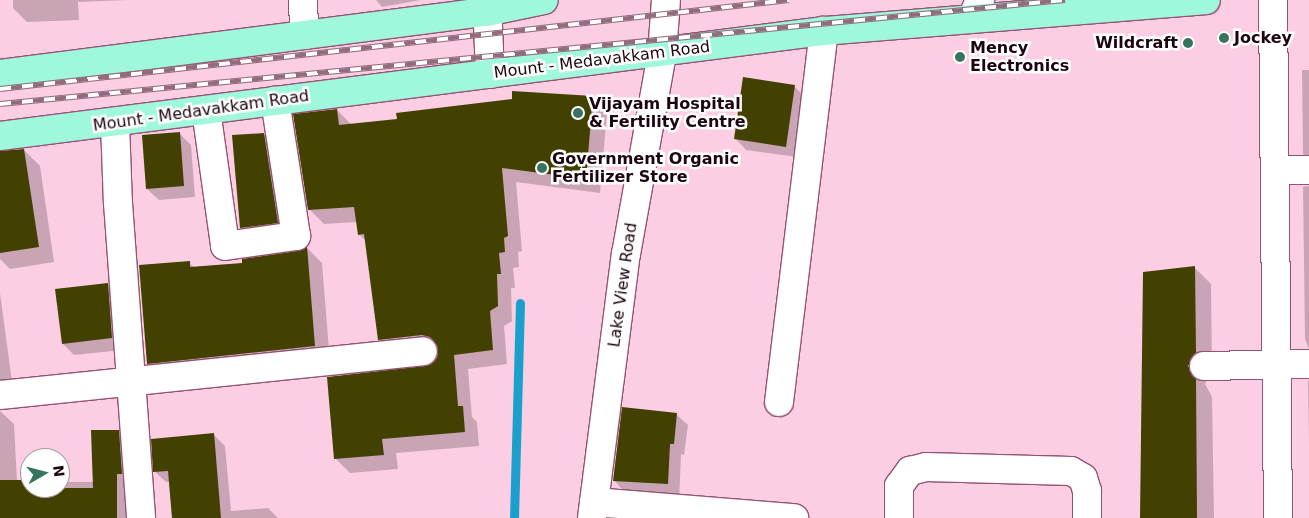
<!DOCTYPE html>
<style>
body{margin:0}
#map{position:relative;width:1309px;height:518px;overflow:hidden;background:#fccee3;font-family:"DejaVu Sans",sans-serif}
div>[style]{position:absolute}
.shadow>*{inset:0;background:#0003}
.stream>*{height:9px;margin:-4.5px;padding:0 4.5px;transform-origin:4.5px;border-radius:4.5px;background:#1d9fce}
.building>*{inset:0;background:#424101}
.roads{filter:drop-shadow(1px 0 #955274) drop-shadow(-1px 0 #955274) drop-shadow(0 1px #955274) drop-shadow(0 -1px #955274)}
.street>*{height:28px;margin:-14px;padding:0 14px;transform-origin:14px;border-radius:14px;background:#fff}
.primary>*{height:28px;margin:-14px;padding:0 14px;transform-origin:14px;border-radius:14px;background:#a0f8dc}
.rail>*{height:5.5px;margin-top:-2.75px;transform-origin:0;background:repeating-linear-gradient(90deg,#fefefe 0 11px,#906c7d 0 22px);box-sizing:border-box;border-block:1px solid #906c7d}
.dots>*{width:14px;height:14px;translate:-50% -50%;box-sizing:border-box;border:2px solid #fefefe;border-radius:50%}
span{translate:-50% -50%;white-space:nowrap;text-align:center;line-height:1.15;-webkit-text-stroke:5px #fefefe;paint-order:stroke}
.poi-label{font-size:16px;color:#1c0411;font-weight:700}
.left{translate:0 -50%;text-align:left}
.right{translate:-100% -50%;text-align:right}
.street-label{font-size:16px;color:#1c0411}
.north{position:absolute;left:20px;top:448px;width:50px;height:50px;box-sizing:border-box;background:#fefefe;border:1px solid #a49a9f;border-radius:50%;rotate:82deg;font-size:14px;font-weight:700;line-height:20px;text-align:center;color:#1c0411}
.north::after{content:'';display:block;margin:auto;width:18px;height:22px;background:#37745f;clip-path:polygon(50% 0,100% 100%,50% 72%,0 100%)}
</style>
<div id="map">
<div class="shadow">
<i style="clip-path:polygon(13px 0,127px 0,78px 2px,79px 20px,27px 22px,13px 8px)"></i>
<i style="clip-path:polygon(376px 0,421px 0,382px 7px)"></i>
<i style="clip-path:polygon(1302px 70px,1309px 70px,1309px 160px,1303px 154px)"></i>
<i style="clip-path:polygon(794px 86px,806px 98px,797px 157px,746px 150px,735px 138px)"></i>
<i style="clip-path:polygon(593px 97px,607px 112px,600px 193px,516px 182px,522px 251px,518px 252px,519px 267px,513px 268px,515px 288px,511px 288px,512px 321px,504px 326px,507px 364px,468px 369px,472px 417px,477px 422px,479px 446px,396px 453px,398px 469px,350px 473px,335px 458px,438px 359px,440px 351px,394px 354px,379px 339px,366px 241px,359px 234px,357px 222px,324px 224px,309px 209px,337px 110px,352px 125px)"></i>
<i style="clip-path:polygon(180px 134px,191px 145px,195px 197px,159px 200px,147px 189px)"></i>
<i style="clip-path:polygon(264px 134px,279px 150px,293px 238px,256px 243px,241px 228px)"></i>
<i style="clip-path:polygon(24px 150px,40px 166px,54px 262px,10px 269px,0 259px,0 153px)"></i>
<i style="clip-path:polygon(1309px 186px,1309px 349px,1305px 339px,1303px 187px)"></i>
<i style="clip-path:polygon(307px 248px,322px 263px,330px 362px,164px 379px,149px 363px,189px 263px,195px 268px,244px 264px)"></i>
<i style="clip-path:polygon(1194px 267px,1211px 284px,1212px 371px,1205px 384px,1212px 397px,1214px 518px,1143px 518px)"></i>
<i style="clip-path:polygon(108px 284px,119px 296px,123px 350px,74px 355px,63px 344px)"></i>
<i style="clip-path:polygon(0 293px,13px 389px,0 401px)"></i>
<i style="clip-path:polygon(1309px 380px,1309px 444px,1308px 381px)"></i>
<i style="clip-path:polygon(0 411px,14px 424px,17px 481px,30px 482px,30px 488px,60px 488px,60px 482px,94px 482px,118px 431px,131px 444px,129px 518px,0 518px)"></i>
<i style="clip-path:polygon(676px 414px,688px 425px,684px 455px,681px 454px,679px 503px,630px 499px,614px 480px)"></i>
<i style="clip-path:polygon(214px 435px,225px 446px,231px 511px,268px 508px,278px 518px,173px 518px,170px 482px,166px 482px,154px 471px)"></i>
</div>
<div class="stream">
<i style="left:514px;top:518px;width:215px;rotate:-88.4deg"></i>
</div>
<div class="building">
<i style="clip-path:polygon(743px 77px,795px 85px,786px 147px,734px 139px)"></i>
<i style="clip-path:polygon(512px 91px,593px 96px,586px 179px,502px 168px,508px 236px,504px 238px,505px 252px,499px 253px,501px 274px,497px 274px,498px 306px,490px 311px,493px 350px,454px 355px,458px 406px,463px 406px,465px 432px,382px 439px,384px 455px,334px 459px,327px 377px,425px 366px,437px 358px,438px 349px,430px 337px,422px 335px,378px 340px,364px 234px,358px 235px,354px 207px,308px 210px,293px 114px,337px 109px,339px 125px,397px 119px,396px 113px,512px 99px)"></i>
<i style="clip-path:polygon(180px 132px,184px 186px,146px 189px,142px 135px)"></i>
<i style="clip-path:polygon(264px 133px,278px 223px,240px 228px,232px 135px)"></i>
<i style="clip-path:polygon(24px 149px,39px 247px,0 253px,0 151px)"></i>
<i style="clip-path:polygon(307px 246px,315px 346px,147px 364px,139px 265px,190px 261px,190px 267px,242px 263px,242px 259px,298px 251px)"></i>
<i style="clip-path:polygon(1195px 266px,1196px 353px,1188px 366px,1196px 379px,1197px 518px,1140px 518px,1143px 272px)"></i>
<i style="clip-path:polygon(108px 283px,112px 338px,62px 344px,55px 289px)"></i>
<i style="clip-path:polygon(622px 407px,677px 413px,674px 444px,670px 444px,668px 484px,613px 481px)"></i>
<i style="clip-path:polygon(91px 430px,119px 430px,122px 474px,117px 474px,117px 518px,0 518px,0 480px,30px 480px,30px 488px,93px 488px)"></i>
<i style="clip-path:polygon(214px 433px,221px 518px,172px 518px,168px 471px,153px 472px,151px 439px)"></i>
</div>
<div class="roads">
<div class="street">
<i style="left:303px;top:0;width:35px;rotate:88deg"></i>
<i style="left:487px;top:0;width:74px;rotate:87.7deg"></i>
<i style="left:1273px;top:0;width:518px;rotate:89.45deg"></i>
<i style="left:972px;top:18px;width:20px;rotate:-66deg"></i>
<i style="left:206px;top:110px;width:137px;rotate:82deg"></i>
<i style="left:225px;top:246px;width:72px;rotate:-8deg"></i>
<i style="left:296px;top:236px;width:137px;rotate:-98.8deg"></i>
<i style="left:115px;top:123px;width:80px;rotate:87.9deg"></i>
<i style="left:118px;top:203px;width:316px;rotate:85.8deg"></i>
<i style="left:1275px;top:170px;width:34px"></i>
<i style="left:1204px;top:366px;width:105px;rotate:-1.1deg"></i>
<i style="left:0;top:395px;width:425px;rotate:-5.9deg"></i>
<i style="left:779px;top:402px;width:374px;rotate:-83.1deg"></i>
<i style="left:594px;top:502px;width:201px;rotate:4.6deg"></i>
<i style="left:592px;top:518px;width:266px;rotate:-82.7deg"></i>
<i style="left:626px;top:254px;width:203px;rotate:-79.8deg"></i>
<i style="left:662px;top:54px;width:54px;rotate:-85.8deg"></i>
<i style="left:899px;top:518px;width:32px;rotate:-90deg"></i>
<i style="left:899px;top:486px;width:19px;rotate:-54deg"></i>
<i style="left:910px;top:471px;width:16px;rotate:-14deg"></i>
<i style="left:926px;top:467px;width:145px;rotate:1.6deg"></i>
<i style="left:1071px;top:471px;width:14px;rotate:30deg"></i>
<i style="left:1083px;top:478px;width:14px;rotate:73deg"></i>
<i style="left:1087px;top:491px;width:27px;rotate:90deg"></i>
</div>
<div class="primary">
<i style="left:0;top:74px;width:491px;rotate:-7.3deg"></i>
<i style="left:487px;top:12px;width:58px;rotate:-11.9deg"></i>
<i style="left:0;top:136px;width:831px;rotate:-7.26deg"></i>
<i style="left:824px;top:31px;width:383px;rotate:-4.6deg"></i>
</div>
</div>
<div class="rail">
<i style="left:0;top:89px;width:794px;rotate:-6.44deg"></i>
<i style="left:0;top:104px;width:1070px;rotate:-5.58deg"></i>
</div>
<div class="dots">
<i style="left:1224px;top:38px;background:#37745f"></i>
<i style="left:1188px;top:43px;background:#37745f"></i>
<i style="left:960px;top:57px;background:#37745f"></i>
<i style="left:578px;top:113px;background:#37745f"></i>
<i style="left:542px;top:168px;background:#37745f"></i>
</div>
<div class="poi-label">
<span class="left" style="left:1234px;top:38px">Jockey</span>
<span class="right" style="left:1178px;top:43px">Wildcraft</span>
<span class="left" style="left:970px;top:57px">Mency<br>Electronics</span>
<span class="left" style="left:589px;top:113px">Vijayam Hospital<br>&amp; Fertility Centre</span>
<span class="left" style="left:552px;top:168px">Government Organic<br>Fertilizer Store</span>
</div>
<div class="street-label">
<span style="left:602px;top:60px;rotate:-7deg">Mount - Medavakkam Road</span>
<span style="left:201px;top:111px;rotate:-8deg">Mount - Medavakkam Road</span>
<span style="left:623px;top:285px;rotate:-82deg">Lake View Road</span>
</div>
<div class="north">N</div>
</div>
